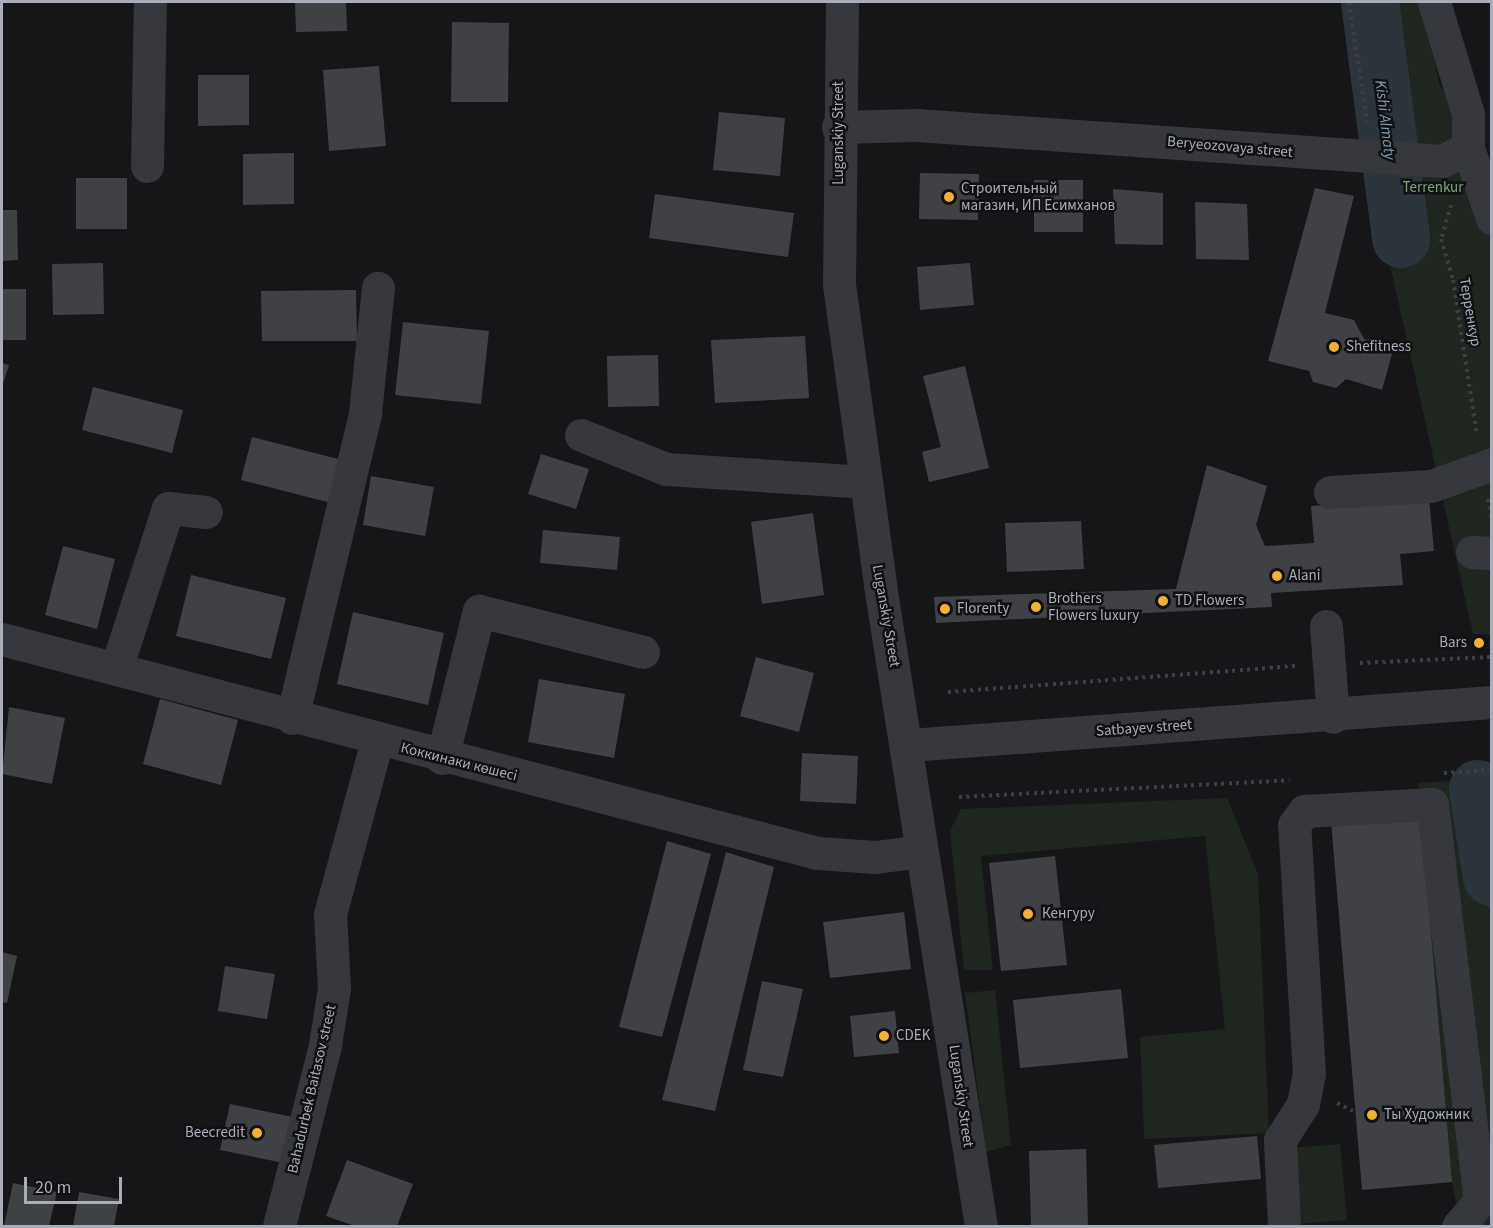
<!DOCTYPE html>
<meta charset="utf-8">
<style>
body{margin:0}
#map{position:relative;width:1493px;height:1228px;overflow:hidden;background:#161618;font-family:"Source Sans 3",sans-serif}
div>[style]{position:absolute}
.green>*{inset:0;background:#1e261f}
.river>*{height:58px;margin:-29px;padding:0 29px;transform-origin:29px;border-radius:29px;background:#2c353c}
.building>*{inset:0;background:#404145}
.path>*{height:4px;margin-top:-2px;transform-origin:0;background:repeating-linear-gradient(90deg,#3d3f44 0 3px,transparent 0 7.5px)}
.minor>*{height:33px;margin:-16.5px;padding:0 16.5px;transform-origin:16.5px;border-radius:16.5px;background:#37383d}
.dots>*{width:16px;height:16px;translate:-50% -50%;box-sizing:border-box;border:3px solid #111113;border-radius:50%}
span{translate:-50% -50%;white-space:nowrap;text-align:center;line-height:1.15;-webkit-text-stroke:5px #111113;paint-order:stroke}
.street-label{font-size:15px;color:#a8adb8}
.poi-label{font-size:15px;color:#a8adb8}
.left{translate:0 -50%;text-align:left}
.right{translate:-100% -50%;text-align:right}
.park-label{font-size:15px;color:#7fa381}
.water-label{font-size:16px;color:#7f9bb3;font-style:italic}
.frame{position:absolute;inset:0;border:3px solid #a8adb8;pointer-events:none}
.scale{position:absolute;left:24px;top:1177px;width:98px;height:27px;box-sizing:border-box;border:3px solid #a8adb8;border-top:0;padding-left:8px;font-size:18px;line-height:21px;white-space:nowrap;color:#a8adb8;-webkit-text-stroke:4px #111113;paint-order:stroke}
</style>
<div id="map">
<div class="green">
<i style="clip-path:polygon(1342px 2px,1424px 2px,1439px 84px,1484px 154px,1491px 179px,1491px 634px,1473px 634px,1373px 189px)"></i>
<i style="clip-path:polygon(1464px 780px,1468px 801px,1491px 796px,1491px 1226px,1461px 1226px,1452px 1182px,1418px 783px)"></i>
<i style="clip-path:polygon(1227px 798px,1258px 874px,1269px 1133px,1144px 1139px,1140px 1037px,1225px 1029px,1205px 836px,981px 856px,993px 970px,964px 970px,950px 831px,961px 809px)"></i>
<i style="clip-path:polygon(995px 990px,1011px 1145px,986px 1152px,965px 993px)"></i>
<i style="clip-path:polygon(1340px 1144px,1347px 1220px,1296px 1224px,1289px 1148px)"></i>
</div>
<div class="river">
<i style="left:1370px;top:2px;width:239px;rotate:82.5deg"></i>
<i style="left:1478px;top:789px;width:89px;rotate:81deg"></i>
</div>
<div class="building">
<i style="clip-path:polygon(295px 2px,346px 2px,347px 31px,296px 32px)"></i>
<i style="clip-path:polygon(452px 22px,509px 23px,508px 102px,451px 102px)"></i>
<i style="clip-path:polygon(379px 66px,386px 146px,329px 151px,323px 70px)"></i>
<i style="clip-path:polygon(198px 75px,249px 75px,249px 125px,198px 126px)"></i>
<i style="clip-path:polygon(719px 112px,785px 118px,780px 176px,713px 170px)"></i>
<i style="clip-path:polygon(294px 153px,294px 204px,243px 205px,243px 154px)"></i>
<i style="clip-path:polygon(920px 173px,979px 174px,978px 220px,919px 219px)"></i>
<i style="clip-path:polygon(76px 178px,127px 178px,127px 229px,76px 229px)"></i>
<i style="clip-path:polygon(1034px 180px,1083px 180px,1083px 232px,1034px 232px)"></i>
<i style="clip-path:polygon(1315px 188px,1354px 196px,1325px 313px,1354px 320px,1364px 339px,1394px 347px,1382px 390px,1346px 379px,1336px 388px,1313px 382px,1309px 371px,1268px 361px)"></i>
<i style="clip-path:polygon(1113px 189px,1163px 193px,1163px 245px,1115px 244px)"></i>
<i style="clip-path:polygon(655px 194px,794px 213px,788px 257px,649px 238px)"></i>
<i style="clip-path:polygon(1195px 202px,1247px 204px,1249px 260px,1196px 259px)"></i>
<i style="clip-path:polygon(2px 210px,17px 210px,18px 260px,2px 261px)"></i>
<i style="clip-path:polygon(103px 263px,104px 314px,53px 315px,52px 264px)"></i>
<i style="clip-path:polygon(970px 263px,974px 305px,920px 310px,917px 267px)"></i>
<i style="clip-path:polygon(2px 289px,26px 289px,26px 340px,2px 340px)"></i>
<i style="clip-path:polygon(356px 290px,357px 341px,262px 341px,261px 291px)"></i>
<i style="clip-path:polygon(403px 322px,489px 331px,481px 404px,395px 395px)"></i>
<i style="clip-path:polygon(805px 336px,809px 398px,715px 403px,711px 340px)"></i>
<i style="clip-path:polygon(658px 355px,659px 406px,608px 407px,607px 356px)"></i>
<i style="clip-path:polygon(2px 363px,9px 365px,2px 387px)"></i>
<i style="clip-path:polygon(965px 366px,989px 468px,929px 482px,922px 452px,941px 447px,923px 376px)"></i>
<i style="clip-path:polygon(93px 387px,183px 410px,172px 453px,82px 430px)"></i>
<i style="clip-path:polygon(252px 437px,342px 460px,331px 503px,241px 480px)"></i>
<i style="clip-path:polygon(541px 454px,589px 469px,576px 509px,528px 494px)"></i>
<i style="clip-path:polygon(1207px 465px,1267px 486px,1256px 525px,1265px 546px,1314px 543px,1311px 506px,1429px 498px,1434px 551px,1400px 554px,1403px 585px,1271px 593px,1272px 607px,936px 623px,934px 597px,1176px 589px)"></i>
<i style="clip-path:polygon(371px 476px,434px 487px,425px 536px,363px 525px)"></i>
<i style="clip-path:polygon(813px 513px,824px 595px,762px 604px,751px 522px)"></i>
<i style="clip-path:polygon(1081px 521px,1084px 569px,1007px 572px,1005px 523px)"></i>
<i style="clip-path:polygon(543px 530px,620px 537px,617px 570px,540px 563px)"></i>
<i style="clip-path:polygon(63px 546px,115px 559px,97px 629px,45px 615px)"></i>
<i style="clip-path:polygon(191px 575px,286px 598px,271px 659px,176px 636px)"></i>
<i style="clip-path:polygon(353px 612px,444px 633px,428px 705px,337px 684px)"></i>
<i style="clip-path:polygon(756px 657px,814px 673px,799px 732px,740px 716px)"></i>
<i style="clip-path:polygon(539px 679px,625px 694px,614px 758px,528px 742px)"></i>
<i style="clip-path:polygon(160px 699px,238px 720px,221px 785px,143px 764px)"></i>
<i style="clip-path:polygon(9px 707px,65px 718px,52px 784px,2px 774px)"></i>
<i style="clip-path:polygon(802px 753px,858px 756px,856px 804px,800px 801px)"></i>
<i style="clip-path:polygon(1421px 814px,1452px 1182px,1362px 1190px,1331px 821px)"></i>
<i style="clip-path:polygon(667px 841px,711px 854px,662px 1037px,619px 1027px)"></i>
<i style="clip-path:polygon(726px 852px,774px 867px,715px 1111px,662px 1100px)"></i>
<i style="clip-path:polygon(1055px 856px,1067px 965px,1001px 971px,989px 863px)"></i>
<i style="clip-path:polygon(904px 912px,911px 969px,830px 978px,823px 922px)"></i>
<i style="clip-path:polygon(2px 952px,17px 956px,7px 1003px,2px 1002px)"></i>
<i style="clip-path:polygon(225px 966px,275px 974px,267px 1019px,218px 1011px)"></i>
<i style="clip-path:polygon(762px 981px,803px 989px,783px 1077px,743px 1070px)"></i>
<i style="clip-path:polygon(1121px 989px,1128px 1058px,1020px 1068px,1013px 1000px)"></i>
<i style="clip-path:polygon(895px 1011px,899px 1053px,854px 1057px,850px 1016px)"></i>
<i style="clip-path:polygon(230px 1104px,293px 1117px,284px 1163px,220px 1150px)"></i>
<i style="clip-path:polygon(1257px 1136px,1261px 1179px,1158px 1188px,1154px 1145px)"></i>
<i style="clip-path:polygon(1086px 1149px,1088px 1226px,1031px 1226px,1029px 1151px)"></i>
<i style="clip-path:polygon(347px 1160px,413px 1184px,397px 1226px,355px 1226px,326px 1216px)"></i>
<i style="clip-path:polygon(13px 1183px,57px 1192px,49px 1226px,4px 1226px)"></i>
<i style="clip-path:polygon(79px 1192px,119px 1199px,114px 1226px,73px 1226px)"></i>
</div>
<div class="path">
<i style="left:1349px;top:2px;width:122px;rotate:81.5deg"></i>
<i style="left:1451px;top:205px;width:35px;rotate:106deg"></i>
<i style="left:1441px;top:239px;width:43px;rotate:73.7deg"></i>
<i style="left:1453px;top:280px;width:157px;rotate:81.2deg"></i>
<i style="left:1488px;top:499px;width:20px;rotate:79deg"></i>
<i style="left:1360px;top:663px;width:132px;rotate:-2.6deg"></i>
<i style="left:948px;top:692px;width:349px;rotate:-4.3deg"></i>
<i style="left:1444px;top:773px;width:48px;rotate:-3.6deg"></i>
<i style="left:959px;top:797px;width:331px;rotate:-2.9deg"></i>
<i style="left:1337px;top:1103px;width:20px;rotate:27deg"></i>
</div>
<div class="minor">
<i style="left:842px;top:2px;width:282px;rotate:90.6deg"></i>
<i style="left:839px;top:284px;width:304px;rotate:82.2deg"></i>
<i style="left:880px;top:585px;width:649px;rotate:81.05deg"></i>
<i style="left:838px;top:127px;width:78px;rotate:-1.5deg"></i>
<i style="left:916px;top:125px;width:527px;rotate:3.92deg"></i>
<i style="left:1442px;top:161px;width:29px;rotate:-27deg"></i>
<i style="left:1468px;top:148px;width:34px;rotate:-90deg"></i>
<i style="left:1468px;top:114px;width:117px;rotate:-106.9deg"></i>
<i style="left:1468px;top:148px;width:74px;rotate:71.1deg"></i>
<i style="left:147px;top:166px;width:164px;rotate:-89deg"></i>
<i style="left:581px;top:435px;width:92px;rotate:21.8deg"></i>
<i style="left:666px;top:469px;width:200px;rotate:3.7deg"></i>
<i style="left:1330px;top:492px;width:101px;rotate:-3.4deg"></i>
<i style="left:1431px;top:486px;width:65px;rotate:-19.8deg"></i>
<i style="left:1472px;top:552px;width:20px;rotate:3deg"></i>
<i style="left:1326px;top:626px;width:91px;rotate:85.6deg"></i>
<i style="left:2px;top:639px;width:843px;rotate:14.71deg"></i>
<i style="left:817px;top:853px;width:58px;rotate:3.9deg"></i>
<i style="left:875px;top:857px;width:46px;rotate:-7.4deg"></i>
<i style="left:116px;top:669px;width:169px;rotate:-72.1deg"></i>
<i style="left:168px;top:508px;width:38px;rotate:6deg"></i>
<i style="left:292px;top:718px;width:314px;rotate:-76.5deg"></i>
<i style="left:365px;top:413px;width:126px;rotate:-84.1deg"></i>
<i style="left:909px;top:745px;width:585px;rotate:-4.22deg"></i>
<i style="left:442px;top:758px;width:152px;rotate:-75.9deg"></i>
<i style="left:479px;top:611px;width:169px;rotate:14deg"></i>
<i style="left:279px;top:1226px;width:187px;rotate:-75.7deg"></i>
<i style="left:325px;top:1045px;width:58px;rotate:-81deg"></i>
<i style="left:334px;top:988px;width:74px;rotate:-93.1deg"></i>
<i style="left:330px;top:914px;width:179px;rotate:-74.8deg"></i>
<i style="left:1284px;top:1226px;width:86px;rotate:-92.7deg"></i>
<i style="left:1280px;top:1140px;width:43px;rotate:-57.4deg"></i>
<i style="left:1303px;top:1104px;width:31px;rotate:-79deg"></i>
<i style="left:1309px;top:1074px;width:249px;rotate:-93.4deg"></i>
<i style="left:1294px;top:825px;width:17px;rotate:-54deg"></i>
<i style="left:1304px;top:811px;width:128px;rotate:-3.1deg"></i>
<i style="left:1432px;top:804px;width:400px;rotate:83.1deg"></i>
<i style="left:1480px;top:1201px;width:33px;rotate:131deg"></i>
</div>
<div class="dots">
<i style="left:949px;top:197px;background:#f2b134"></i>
<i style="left:1334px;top:347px;background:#f2b134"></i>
<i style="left:1277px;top:576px;background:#f2b134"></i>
<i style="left:1163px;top:601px;background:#f2b134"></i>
<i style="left:1036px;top:607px;background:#f2b134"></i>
<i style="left:945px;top:609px;background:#f2b134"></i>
<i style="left:1479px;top:643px;background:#f2b134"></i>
<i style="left:1028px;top:914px;background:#f2b134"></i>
<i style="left:884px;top:1036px;background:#f2b134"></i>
<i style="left:1372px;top:1115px;background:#f2b134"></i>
<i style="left:257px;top:1133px;background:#f2b134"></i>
</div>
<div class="street-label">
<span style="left:839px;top:133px;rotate:-90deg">Luganskiy Street</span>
<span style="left:1230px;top:147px;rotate:5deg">Beryeozovaya street</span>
<span style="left:1470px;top:312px;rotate:80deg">Терренкур</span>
<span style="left:886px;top:616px;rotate:80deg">Luganskiy Street</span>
<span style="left:1144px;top:728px;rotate:-4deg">Satbayev street</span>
<span style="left:459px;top:762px;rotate:14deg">Коккинаки көшесі</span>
<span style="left:312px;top:1089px;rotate:-77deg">Bahadurbek Baitasov street</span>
<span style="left:961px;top:1096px;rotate:82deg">Luganskiy Street</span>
</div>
<div class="poi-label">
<span class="left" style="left:961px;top:197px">Строительный<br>магазин, ИП Есимханов</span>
<span class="left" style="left:1346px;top:347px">Shefitness</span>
<span class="left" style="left:1289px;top:576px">Alani</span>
<span class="left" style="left:1048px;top:607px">Brothers<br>Flowers luxury</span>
<span class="left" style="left:1175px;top:601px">TD Flowers</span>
<span class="left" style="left:957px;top:609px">Florenty</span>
<span class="right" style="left:1467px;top:643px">Bars</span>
<span class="left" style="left:1042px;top:914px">Кенгуру</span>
<span class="left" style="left:896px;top:1036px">CDEK</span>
<span class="left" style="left:1384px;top:1115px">Ты Художник</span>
<span class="right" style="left:245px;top:1133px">Beecredit</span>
</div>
<div class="park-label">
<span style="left:1433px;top:188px">Terrenkur</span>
</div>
<div class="water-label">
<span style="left:1385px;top:120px;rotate:83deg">Kіshі Almaty</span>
</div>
<div class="frame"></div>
<div class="scale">20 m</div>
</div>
